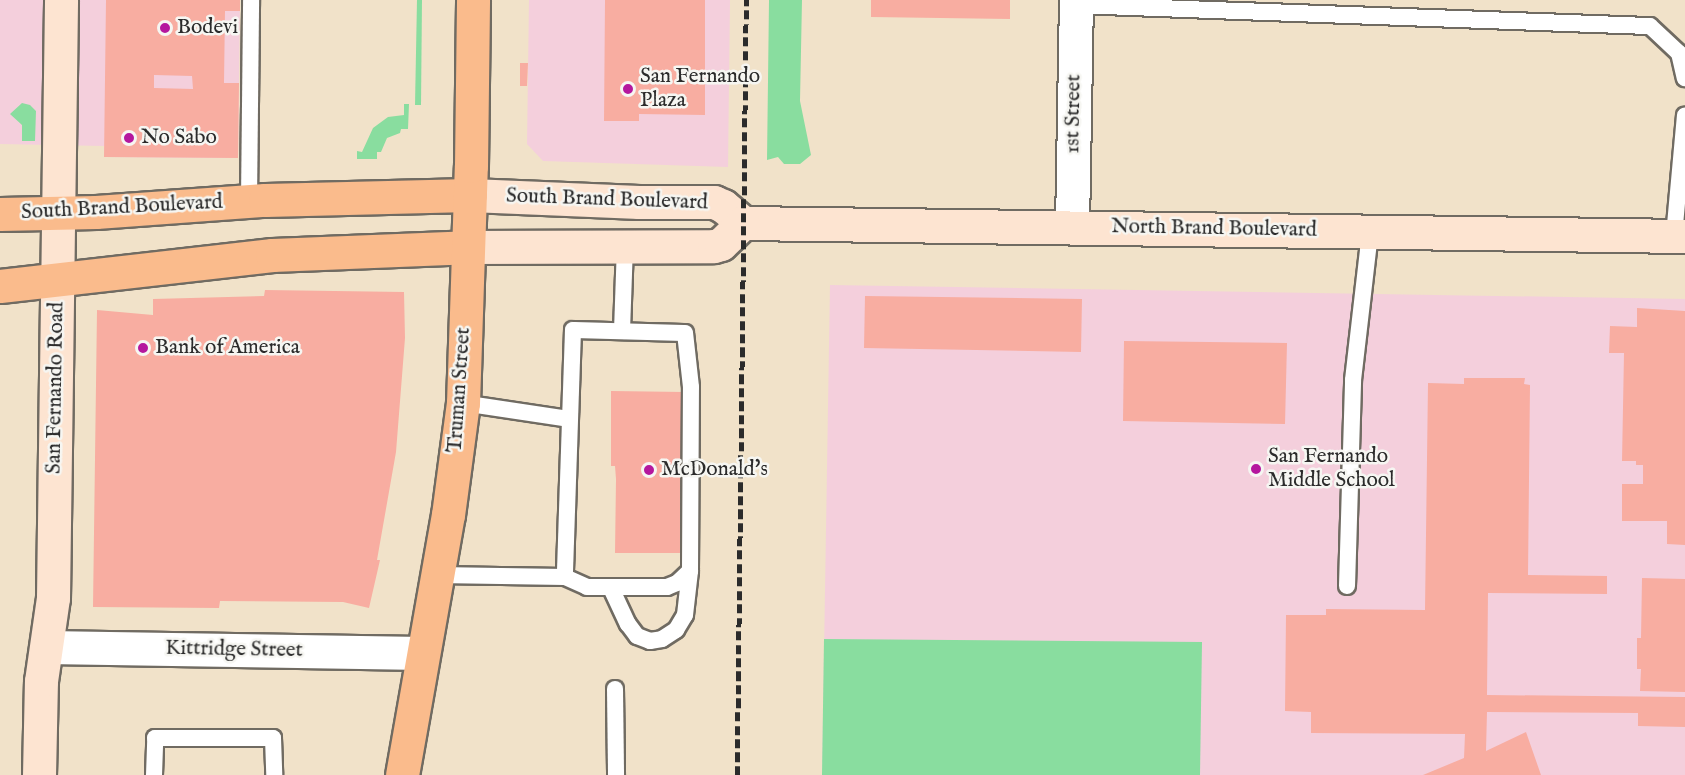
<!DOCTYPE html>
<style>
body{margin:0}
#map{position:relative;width:1685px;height:775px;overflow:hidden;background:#f1e2c9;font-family:"IM FELL English",serif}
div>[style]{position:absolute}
.built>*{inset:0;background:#f4cfdc}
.green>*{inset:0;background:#89dd9f}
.building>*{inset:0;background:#f8ada1}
.roads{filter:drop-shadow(2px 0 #706b62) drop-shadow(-2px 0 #706b62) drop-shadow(0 2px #706b62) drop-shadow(0 -2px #706b62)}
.lane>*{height:16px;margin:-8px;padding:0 8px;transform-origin:8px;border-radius:8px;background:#fff}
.street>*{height:33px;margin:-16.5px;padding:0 16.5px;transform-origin:16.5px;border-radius:16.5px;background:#fff}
.secondary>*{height:33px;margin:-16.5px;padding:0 16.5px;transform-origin:16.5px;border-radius:16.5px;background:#fde4d1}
.primary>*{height:33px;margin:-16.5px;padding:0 16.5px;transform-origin:16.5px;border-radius:16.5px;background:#fabb8c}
.rail>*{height:4.5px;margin-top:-2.25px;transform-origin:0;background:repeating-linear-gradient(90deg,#2b2b2b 0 9px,transparent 0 13.5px)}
.dots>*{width:16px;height:16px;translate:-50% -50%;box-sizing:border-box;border:3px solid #f6f6f2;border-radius:50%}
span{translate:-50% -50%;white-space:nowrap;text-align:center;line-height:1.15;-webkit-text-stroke:5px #f6f6f2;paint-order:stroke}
.poi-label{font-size:21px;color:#2b2b2b}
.left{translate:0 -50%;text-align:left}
.street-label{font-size:21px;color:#2b2b2b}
</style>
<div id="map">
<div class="built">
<i style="clip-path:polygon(0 0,240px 0,238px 158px,104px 157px,104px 146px,0 144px)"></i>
<i style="clip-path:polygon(529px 0,730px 0,728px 167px,543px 161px,527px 144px)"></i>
<i style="clip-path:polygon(830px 285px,1685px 299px,1685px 775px,822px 775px)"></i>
</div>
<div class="green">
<i style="clip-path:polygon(417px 0,422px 0,421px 105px,415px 105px)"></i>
<i style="clip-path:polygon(769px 0,802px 0,800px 101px,811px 155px,800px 164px,784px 164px,778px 157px,767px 160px)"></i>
<i style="clip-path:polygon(22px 103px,30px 105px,36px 111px,35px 141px,22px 141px,22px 125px,10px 114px)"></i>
<i style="clip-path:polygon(404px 104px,409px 104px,408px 129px,401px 129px,400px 133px,387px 138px,381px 152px,377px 152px,377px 159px,357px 159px,357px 151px,362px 152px,373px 128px,388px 117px,404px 115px)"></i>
<i style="clip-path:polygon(824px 639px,1202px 642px,1200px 775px,822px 775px)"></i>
</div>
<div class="building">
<i style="clip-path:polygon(evenodd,106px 0,240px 0,240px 11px,225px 11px,224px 83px,239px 83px,238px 158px,104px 157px,106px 0,154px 75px,192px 76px,193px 89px,154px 88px,154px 75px)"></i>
<i style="clip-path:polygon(605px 0,705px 0,705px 115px,639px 114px,639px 121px,604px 121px)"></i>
<i style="clip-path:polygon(871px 0,1010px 0,1010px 19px,871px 17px)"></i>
<i style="clip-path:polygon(520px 63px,528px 63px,527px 86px,520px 86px)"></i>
<i style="clip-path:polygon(265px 290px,404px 292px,405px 338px,396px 452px,377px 560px,380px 560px,369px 608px,343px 602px,220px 601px,219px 608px,93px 607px,97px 310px,153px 315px,153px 299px,264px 296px)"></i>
<i style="clip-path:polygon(865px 296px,1082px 299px,1081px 352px,864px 348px)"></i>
<i style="clip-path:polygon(1637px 308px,1685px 311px,1685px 545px,1667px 544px,1667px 521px,1622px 521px,1622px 484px,1643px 484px,1643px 465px,1636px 465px,1636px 461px,1622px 461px,1624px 353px,1609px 353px,1610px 326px,1637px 327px)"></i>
<i style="clip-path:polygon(1124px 341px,1287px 343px,1285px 424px,1123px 421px)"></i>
<i style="clip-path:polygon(1464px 378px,1525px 378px,1524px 384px,1530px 385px,1528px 575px,1607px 576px,1607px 594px,1488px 593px,1487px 695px,1685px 697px,1685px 727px,1638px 726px,1638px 713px,1487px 712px,1486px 751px,1526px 732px,1541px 775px,1423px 775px,1464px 758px,1465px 734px,1311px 733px,1311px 712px,1285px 711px,1286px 615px,1326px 615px,1326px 609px,1425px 610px,1428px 383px,1464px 384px)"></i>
<i style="clip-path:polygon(611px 391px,684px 392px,682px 538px,687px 538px,687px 553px,615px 553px,616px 479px,615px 466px,611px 466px)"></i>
<i style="clip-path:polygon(1642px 578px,1685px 579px,1685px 692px,1640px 691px,1641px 669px,1637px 669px,1637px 638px,1641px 638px)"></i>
</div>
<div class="roads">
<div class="lane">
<i style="left:1076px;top:5px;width:574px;rotate:2.1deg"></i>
<i style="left:1650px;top:26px;width:40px;rotate:43deg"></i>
<i style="left:1679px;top:53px;width:26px;rotate:77deg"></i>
<i style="left:249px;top:201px;width:201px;rotate:-89.4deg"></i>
<i style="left:1674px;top:236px;width:121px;rotate:-84.8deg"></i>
<i style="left:622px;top:331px;width:84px;rotate:-88deg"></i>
<i style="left:463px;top:403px;width:107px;rotate:8.6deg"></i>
<i style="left:437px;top:575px;width:128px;rotate:0.9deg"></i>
<i style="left:565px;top:577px;width:24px;rotate:24deg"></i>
<i style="left:587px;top:587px;width:80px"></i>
<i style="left:667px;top:587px;width:11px;rotate:-22deg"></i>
<i style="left:677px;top:583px;width:18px;rotate:-43deg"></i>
<i style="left:690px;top:571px;width:184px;rotate:-89.7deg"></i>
<i style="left:691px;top:387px;width:54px;rotate:-96.3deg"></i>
<i style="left:685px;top:333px;width:112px;rotate:-178.5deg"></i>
<i style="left:573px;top:330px;width:247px;rotate:91.9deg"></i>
<i style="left:1347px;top:586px;width:206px;rotate:-88.3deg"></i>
<i style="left:1353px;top:380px;width:149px;rotate:-83.4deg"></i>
<i style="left:611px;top:588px;width:40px;rotate:65deg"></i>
<i style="left:628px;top:624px;width:15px;rotate:53deg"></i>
<i style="left:637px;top:636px;width:14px;rotate:21deg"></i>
<i style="left:650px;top:641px;width:12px;rotate:-9deg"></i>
<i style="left:662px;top:639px;width:17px;rotate:-33deg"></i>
<i style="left:676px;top:630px;width:17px;rotate:-59deg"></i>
<i style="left:685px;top:615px;width:44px;rotate:-83.5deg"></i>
<i style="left:615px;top:689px;width:86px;rotate:89.3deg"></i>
<i style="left:154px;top:775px;width:37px;rotate:-88deg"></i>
<i style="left:155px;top:738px;width:118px"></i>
<i style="left:273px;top:738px;width:37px;rotate:88deg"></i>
</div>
<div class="street">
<i style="left:1072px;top:227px;width:227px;rotate:-89deg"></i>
<i style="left:47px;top:647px;width:375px;rotate:0.9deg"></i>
</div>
<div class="secondary">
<i style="left:470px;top:195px;width:169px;rotate:2.4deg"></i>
<i style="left:639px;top:202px;width:75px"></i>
<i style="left:714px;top:202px;width:10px;rotate:24deg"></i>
<i style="left:723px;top:206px;width:26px;rotate:40deg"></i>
<i style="left:743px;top:223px;width:942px;rotate:0.79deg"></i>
<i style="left:467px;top:247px;width:247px;rotate:-0.2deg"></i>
<i style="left:714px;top:246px;width:7px;rotate:-16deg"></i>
<i style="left:721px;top:244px;width:30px;rotate:-44deg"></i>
<i style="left:39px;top:775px;width:94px;rotate:-88.8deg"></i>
<i style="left:41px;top:681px;width:84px;rotate:-81.8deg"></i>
<i style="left:53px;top:598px;width:598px;rotate:-89.23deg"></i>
</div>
<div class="primary">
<i style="left:0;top:214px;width:96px;rotate:-1.2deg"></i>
<i style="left:96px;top:212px;width:169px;rotate:-4.1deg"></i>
<i style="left:265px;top:200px;width:205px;rotate:-1.4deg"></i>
<i style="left:0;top:286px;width:274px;rotate:-6.5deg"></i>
<i style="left:272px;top:255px;width:195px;rotate:-2.3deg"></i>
<i style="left:402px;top:775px;width:264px;rotate:-80deg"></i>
<i style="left:448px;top:515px;width:113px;rotate:-82.4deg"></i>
<i style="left:463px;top:403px;width:237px;rotate:-88.1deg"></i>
<i style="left:471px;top:166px;width:166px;rotate:-89.3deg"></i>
</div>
</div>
<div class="rail">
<i style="left:737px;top:775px;width:775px;rotate:-89.33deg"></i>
</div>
<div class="dots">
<i style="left:165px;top:28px;background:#b5179e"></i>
<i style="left:628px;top:89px;background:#b5179e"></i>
<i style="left:129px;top:138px;background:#b5179e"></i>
<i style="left:143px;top:348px;background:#b5179e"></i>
<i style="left:1256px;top:469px;background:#b5179e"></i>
<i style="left:649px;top:470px;background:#b5179e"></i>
</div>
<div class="poi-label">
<span class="left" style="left:177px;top:28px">Bodevi</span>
<span class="left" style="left:640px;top:89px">San Fernando<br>Plaza</span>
<span class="left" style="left:141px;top:138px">No Sabo</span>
<span class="left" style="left:155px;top:348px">Bank of America</span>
<span class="left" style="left:1268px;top:469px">San Fernando<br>Middle School</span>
<span class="left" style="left:661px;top:470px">McDonald's</span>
</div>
<div class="street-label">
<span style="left:1074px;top:114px;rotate:-89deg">1st Street</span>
<span style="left:607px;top:200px;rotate:2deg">South Brand Boulevard</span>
<span style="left:122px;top:208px;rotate:-3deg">South Brand Boulevard</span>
<span style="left:1214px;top:229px;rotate:1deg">North Brand Boulevard</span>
<span style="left:56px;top:388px;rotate:-89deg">San Fernando Road</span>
<span style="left:460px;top:390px;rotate:-86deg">Truman Street</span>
<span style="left:234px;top:650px;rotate:1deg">Kittridge Street</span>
</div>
</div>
